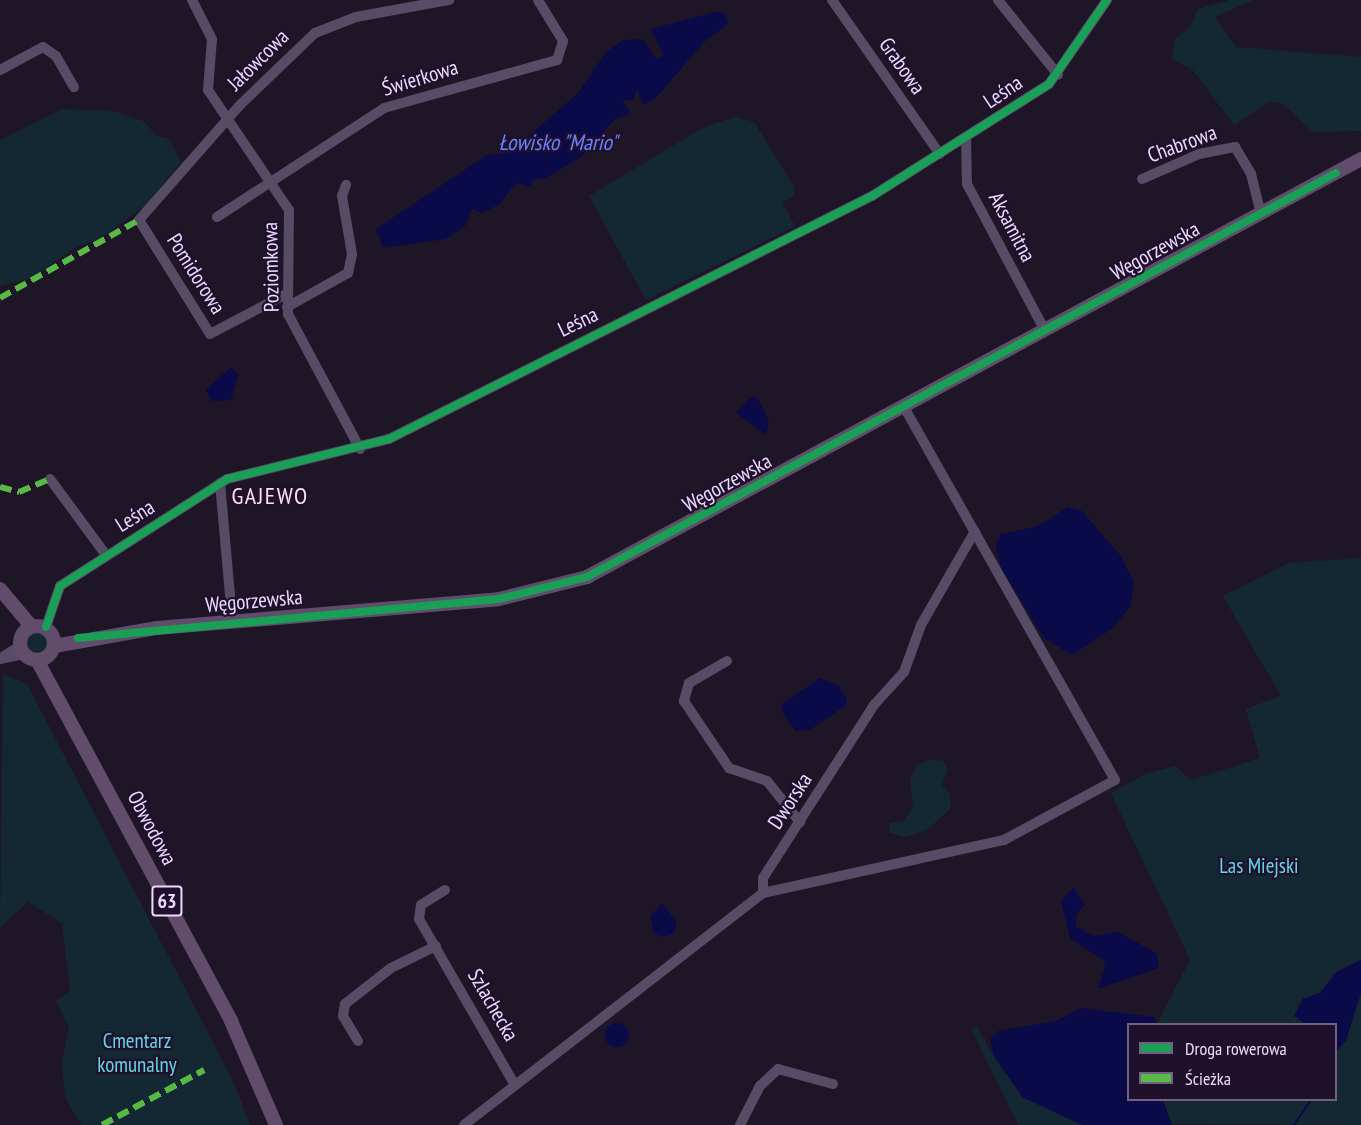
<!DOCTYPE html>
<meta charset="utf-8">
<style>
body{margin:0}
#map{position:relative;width:1361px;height:1125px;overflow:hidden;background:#1e1626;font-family:"PT Sans Narrow",sans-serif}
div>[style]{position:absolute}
.green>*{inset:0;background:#142834}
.round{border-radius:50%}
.water>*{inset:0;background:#0b0a49}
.stream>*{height:2px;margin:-1px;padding:0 1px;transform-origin:1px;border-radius:1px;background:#0b0a49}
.minor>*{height:10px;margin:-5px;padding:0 5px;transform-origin:5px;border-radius:5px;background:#564c66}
.major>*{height:14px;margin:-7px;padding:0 7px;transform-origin:7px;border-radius:7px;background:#614c6b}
.major>.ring{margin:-7px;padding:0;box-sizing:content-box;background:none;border:14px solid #614c6b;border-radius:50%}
.quiet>*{height:6px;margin-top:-3px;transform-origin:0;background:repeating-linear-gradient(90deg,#58b947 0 12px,transparent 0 18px)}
.cycleway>*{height:8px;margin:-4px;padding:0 4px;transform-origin:4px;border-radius:4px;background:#1a9f57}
span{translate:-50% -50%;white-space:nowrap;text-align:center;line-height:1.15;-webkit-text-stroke:4.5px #1f102c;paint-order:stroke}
.shield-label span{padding:2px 4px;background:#1f102c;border:2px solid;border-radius:4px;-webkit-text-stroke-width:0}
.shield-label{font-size:20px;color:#ecdbff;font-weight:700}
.street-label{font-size:21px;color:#ecdbff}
.park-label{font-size:21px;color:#62d6e5}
.water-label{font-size:22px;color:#6983ff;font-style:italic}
.quarter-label{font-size:24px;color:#ffdde7;letter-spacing:1.5px}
.legend{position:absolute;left:1127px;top:1023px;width:210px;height:78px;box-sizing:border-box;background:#1f102c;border:2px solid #716180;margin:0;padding:8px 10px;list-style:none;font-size:18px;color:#ecdbff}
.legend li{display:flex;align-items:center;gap:12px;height:30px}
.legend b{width:30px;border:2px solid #716180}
</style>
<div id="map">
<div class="green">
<i style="clip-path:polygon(1230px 0,1253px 0,1215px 17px,1236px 47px,1361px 57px,1361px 131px,1313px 132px,1283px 104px,1271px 101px,1234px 125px,1192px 69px,1172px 59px,1175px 38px,1190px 28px,1198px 9px)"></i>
<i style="clip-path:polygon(62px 109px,113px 111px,143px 121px,157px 136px,169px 139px,181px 162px,145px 206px,98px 240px,76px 247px,31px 278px,0 286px,0 140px)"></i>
<i style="clip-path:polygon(736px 117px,754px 122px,795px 188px,793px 197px,782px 202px,795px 226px,646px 300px,589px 196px,706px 126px)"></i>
<i style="clip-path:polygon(1361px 558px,1361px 960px,1336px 972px,1320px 993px,1303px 999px,1297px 1006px,1305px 1024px,1157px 1024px,1190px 960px,1111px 793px,1145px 774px,1175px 766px,1191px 780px,1260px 758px,1246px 709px,1281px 696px,1223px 596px,1288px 563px)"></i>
<i class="round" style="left:26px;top:631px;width:24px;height:24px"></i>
<i style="clip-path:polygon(3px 674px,27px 684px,234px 1083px,250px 1125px,81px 1125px,65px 1097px,62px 1061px,69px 1028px,56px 1001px,70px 991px,62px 923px,28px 902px,0 927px)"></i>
<i style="clip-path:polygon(929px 760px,943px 761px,948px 769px,942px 785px,950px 794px,951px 808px,927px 830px,906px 837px,890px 833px,889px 823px,904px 821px,913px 806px,910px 780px,917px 765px)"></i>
<i style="clip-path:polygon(1361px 993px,1361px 1125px,1171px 1124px,1163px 1100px,1336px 1100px,1336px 1052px,1346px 1040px)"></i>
<i style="clip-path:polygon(977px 1027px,1003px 1072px,1051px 1110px,1082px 1125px,1018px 1125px,971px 1028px)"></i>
</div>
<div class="water">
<i style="clip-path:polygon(716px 12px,726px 14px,728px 24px,704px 42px,655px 99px,643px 105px,637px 89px,633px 101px,622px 100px,631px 114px,615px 119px,582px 156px,547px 178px,532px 180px,531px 187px,516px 183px,500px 204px,482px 213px,472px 209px,465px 226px,446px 239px,383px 248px,376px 229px,487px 155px,509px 153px,578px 93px,606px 52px,623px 40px,643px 39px,658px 60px,663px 54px,650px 29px)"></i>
<i style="clip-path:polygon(231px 367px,238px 375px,231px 400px,212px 401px,206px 390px)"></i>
<i style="clip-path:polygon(751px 397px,758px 398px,769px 422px,766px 435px,736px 413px)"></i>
<i style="clip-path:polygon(1068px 507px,1082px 511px,1121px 556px,1134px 583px,1130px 607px,1113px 628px,1072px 655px,1044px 638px,1001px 568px,996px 546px,1000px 534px,1038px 526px)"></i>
<i style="clip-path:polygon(820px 678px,839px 686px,847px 700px,845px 706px,810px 730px,795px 731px,781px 710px,783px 703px)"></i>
<i style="clip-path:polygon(1073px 887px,1085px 905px,1076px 915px,1076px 926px,1092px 936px,1118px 932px,1156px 953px,1159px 968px,1098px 989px,1106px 962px,1070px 938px,1061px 902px)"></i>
<i style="clip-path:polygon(662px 903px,677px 923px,673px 934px,662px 937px,654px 933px,650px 917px)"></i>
<i style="clip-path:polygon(1361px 960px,1361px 993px,1346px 1040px,1336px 1052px,1336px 1024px,1305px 1024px,1294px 1016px,1303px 999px,1320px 993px,1336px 972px)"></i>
<i style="clip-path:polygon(1081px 1008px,1155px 1017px,1156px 1024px,1128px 1024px,1128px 1100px,1163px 1100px,1172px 1125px,1082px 1125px,1022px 1097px,993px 1054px,990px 1039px,998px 1031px,1056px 1021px)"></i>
<i class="round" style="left:605px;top:1023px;width:24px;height:24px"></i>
</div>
<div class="stream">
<i style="left:1294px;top:1125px;width:30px;rotate:-56deg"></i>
</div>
<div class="minor">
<i style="left:192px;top:0;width:44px;rotate:62.9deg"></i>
<i style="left:212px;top:39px;width:51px;rotate:94.5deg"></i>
<i style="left:208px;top:90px;width:145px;rotate:56deg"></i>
<i style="left:289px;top:210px;width:104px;rotate:90.6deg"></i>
<i style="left:288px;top:314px;width:153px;rotate:61.9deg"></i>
<i style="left:832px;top:0;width:188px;rotate:55deg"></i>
<i style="left:998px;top:0;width:96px;rotate:51.3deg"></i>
<i style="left:0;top:70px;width:49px;rotate:-28.1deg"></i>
<i style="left:43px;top:47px;width:16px;rotate:35deg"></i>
<i style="left:56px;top:56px;width:36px;rotate:60deg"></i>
<i style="left:966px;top:138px;width:46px;rotate:88.8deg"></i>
<i style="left:967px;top:184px;width:166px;rotate:62deg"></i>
<i style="left:1142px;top:179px;width:62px;rotate:-23.7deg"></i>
<i style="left:1199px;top:154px;width:37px;rotate:-11deg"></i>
<i style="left:1235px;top:147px;width:31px;rotate:59deg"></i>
<i style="left:1251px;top:174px;width:41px;rotate:76deg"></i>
<i style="left:217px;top:217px;width:199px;rotate:-33.1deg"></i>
<i style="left:384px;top:108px;width:180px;rotate:-15.5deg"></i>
<i style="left:557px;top:60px;width:20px;rotate:-72deg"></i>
<i style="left:563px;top:41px;width:48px;rotate:-121.4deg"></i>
<i style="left:288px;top:293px;width:88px;rotate:152.3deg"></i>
<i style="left:210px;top:334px;width:134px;rotate:-121.9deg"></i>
<i style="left:139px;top:220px;width:154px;rotate:-48.7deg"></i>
<i style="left:241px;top:104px;width:103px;rotate:-43.8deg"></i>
<i style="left:315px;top:33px;width:44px;rotate:-21.3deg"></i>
<i style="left:356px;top:17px;width:95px;rotate:-10.4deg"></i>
<i style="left:287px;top:307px;width:70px;rotate:-29.1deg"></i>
<i style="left:348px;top:273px;width:19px;rotate:-78deg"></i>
<i style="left:352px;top:254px;width:59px;rotate:-99.8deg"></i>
<i style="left:342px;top:196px;width:12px;rotate:-70deg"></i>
<i style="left:50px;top:479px;width:94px;rotate:53.6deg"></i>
<i style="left:220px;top:483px;width:113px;rotate:84.9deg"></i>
<i style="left:46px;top:627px;width:43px;rotate:-71.1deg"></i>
<i style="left:60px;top:586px;width:198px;rotate:-32.6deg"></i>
<i style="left:227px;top:479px;width:167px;rotate:-13.9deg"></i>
<i style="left:389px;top:439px;width:541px;rotate:-26.71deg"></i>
<i style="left:872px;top:196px;width:209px;rotate:-32.3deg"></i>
<i style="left:1049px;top:84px;width:102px;rotate:-55.4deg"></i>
<i style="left:4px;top:656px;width:19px;rotate:-32deg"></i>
<i style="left:0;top:659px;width:25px;rotate:-12deg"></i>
<i style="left:727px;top:661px;width:44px;rotate:149.9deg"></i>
<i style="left:689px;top:683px;width:19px;rotate:106deg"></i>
<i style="left:684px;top:701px;width:81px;rotate:56.1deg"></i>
<i style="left:729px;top:768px;width:40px;rotate:18.9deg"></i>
<i style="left:767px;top:781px;width:53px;rotate:51.2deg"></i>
<i style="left:445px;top:890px;width:28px;rotate:148deg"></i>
<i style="left:421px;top:905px;width:14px;rotate:98deg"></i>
<i style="left:419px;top:919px;width:192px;rotate:60deg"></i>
<i style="left:763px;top:893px;width:15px;rotate:-90deg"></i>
<i style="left:763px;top:878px;width:206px;rotate:-57.3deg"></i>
<i style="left:874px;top:705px;width:45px;rotate:-47.7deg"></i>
<i style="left:904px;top:672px;width:50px;rotate:-70.1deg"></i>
<i style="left:921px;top:625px;width:108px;rotate:-60.1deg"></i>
<i style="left:358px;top:1041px;width:29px;rotate:-121deg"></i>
<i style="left:343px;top:1016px;width:12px;rotate:-81deg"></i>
<i style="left:345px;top:1004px;width:58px;rotate:-38deg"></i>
<i style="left:391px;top:968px;width:50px;rotate:-26.1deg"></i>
<i style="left:464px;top:1125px;width:378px;rotate:-37.8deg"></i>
<i style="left:763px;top:893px;width:247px;rotate:-12.4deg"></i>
<i style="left:1004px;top:840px;width:126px;rotate:-28.4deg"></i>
<i style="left:1115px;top:780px;width:429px;rotate:-119.5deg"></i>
<i style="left:740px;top:1125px;width:44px;rotate:-62.9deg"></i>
<i style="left:760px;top:1086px;width:25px;rotate:-43deg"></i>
<i style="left:778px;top:1069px;width:57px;rotate:15.3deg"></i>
</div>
<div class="major">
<i style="left:0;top:589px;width:48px;rotate:50deg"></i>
<i class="ring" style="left:20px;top:626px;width:20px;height:20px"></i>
<i style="left:54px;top:646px;width:105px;rotate:-9.9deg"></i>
<i style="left:157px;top:628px;width:343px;rotate:-4.8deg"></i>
<i style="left:499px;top:599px;width:91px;rotate:-14deg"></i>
<i style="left:587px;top:577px;width:880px;rotate:-28.37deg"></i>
<i style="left:37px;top:660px;width:410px;rotate:61.7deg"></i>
<i style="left:231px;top:1021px;width:113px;rotate:66.6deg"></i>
</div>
<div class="quiet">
<i style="left:0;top:298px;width:159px;rotate:-29.3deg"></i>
<i style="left:0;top:487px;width:20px;rotate:15deg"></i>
<i style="left:19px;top:492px;width:34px;rotate:-23deg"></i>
<i style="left:102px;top:1125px;width:116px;rotate:-28.3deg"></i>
</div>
<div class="cycleway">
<i style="left:46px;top:627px;width:43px;rotate:-71.1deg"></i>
<i style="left:60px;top:586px;width:198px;rotate:-32.6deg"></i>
<i style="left:227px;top:479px;width:167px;rotate:-13.9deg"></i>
<i style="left:389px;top:439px;width:541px;rotate:-26.71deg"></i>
<i style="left:872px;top:196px;width:209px;rotate:-32.3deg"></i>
<i style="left:1049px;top:84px;width:102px;rotate:-55.4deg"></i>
<i style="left:78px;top:638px;width:423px;rotate:-5.3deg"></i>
<i style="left:499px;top:599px;width:91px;rotate:-14deg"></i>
<i style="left:587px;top:577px;width:851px;rotate:-28.34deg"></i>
</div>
<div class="shield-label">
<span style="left:167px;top:901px">63</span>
</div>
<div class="street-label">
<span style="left:258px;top:60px;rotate:-45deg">Jałowcowa</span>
<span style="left:902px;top:66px;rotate:55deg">Grabowa</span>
<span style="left:420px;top:78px;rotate:-17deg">Świerkowa</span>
<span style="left:1003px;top:92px;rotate:-34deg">Leśna</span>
<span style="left:1182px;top:144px;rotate:-20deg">Chabrowa</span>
<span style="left:1012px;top:227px;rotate:62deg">Aksamitna</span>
<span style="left:1155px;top:251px;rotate:-29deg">Węgorzewska</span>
<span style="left:271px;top:267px;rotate:-91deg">Poziomkowa</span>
<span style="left:196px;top:274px;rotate:58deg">Pomidorowa</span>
<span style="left:578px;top:322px;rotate:-26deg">Leśna</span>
<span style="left:727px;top:483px;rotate:-29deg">Węgorzewska</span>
<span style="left:135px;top:516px;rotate:-32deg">Leśna</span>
<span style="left:254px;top:601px;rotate:-5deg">Węgorzewska</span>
<span style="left:790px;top:801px;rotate:-57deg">Dworska</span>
<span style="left:152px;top:828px;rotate:62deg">Obwodowa</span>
<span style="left:493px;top:1005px;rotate:60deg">Szlachecka</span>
</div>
<div class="park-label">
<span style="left:1259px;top:866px">Las Miejski</span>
<span style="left:137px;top:1053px">Cmentarz<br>komunalny</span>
</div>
<div class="water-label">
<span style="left:558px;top:143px">Łowisko "Mario"</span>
</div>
<div class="quarter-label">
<span style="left:270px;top:496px">GAJEWO</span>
</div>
<ul class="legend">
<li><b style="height:8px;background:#1a9f57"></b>Droga rowerowa</li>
<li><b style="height:8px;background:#58b947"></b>Ścieżka</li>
</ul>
</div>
